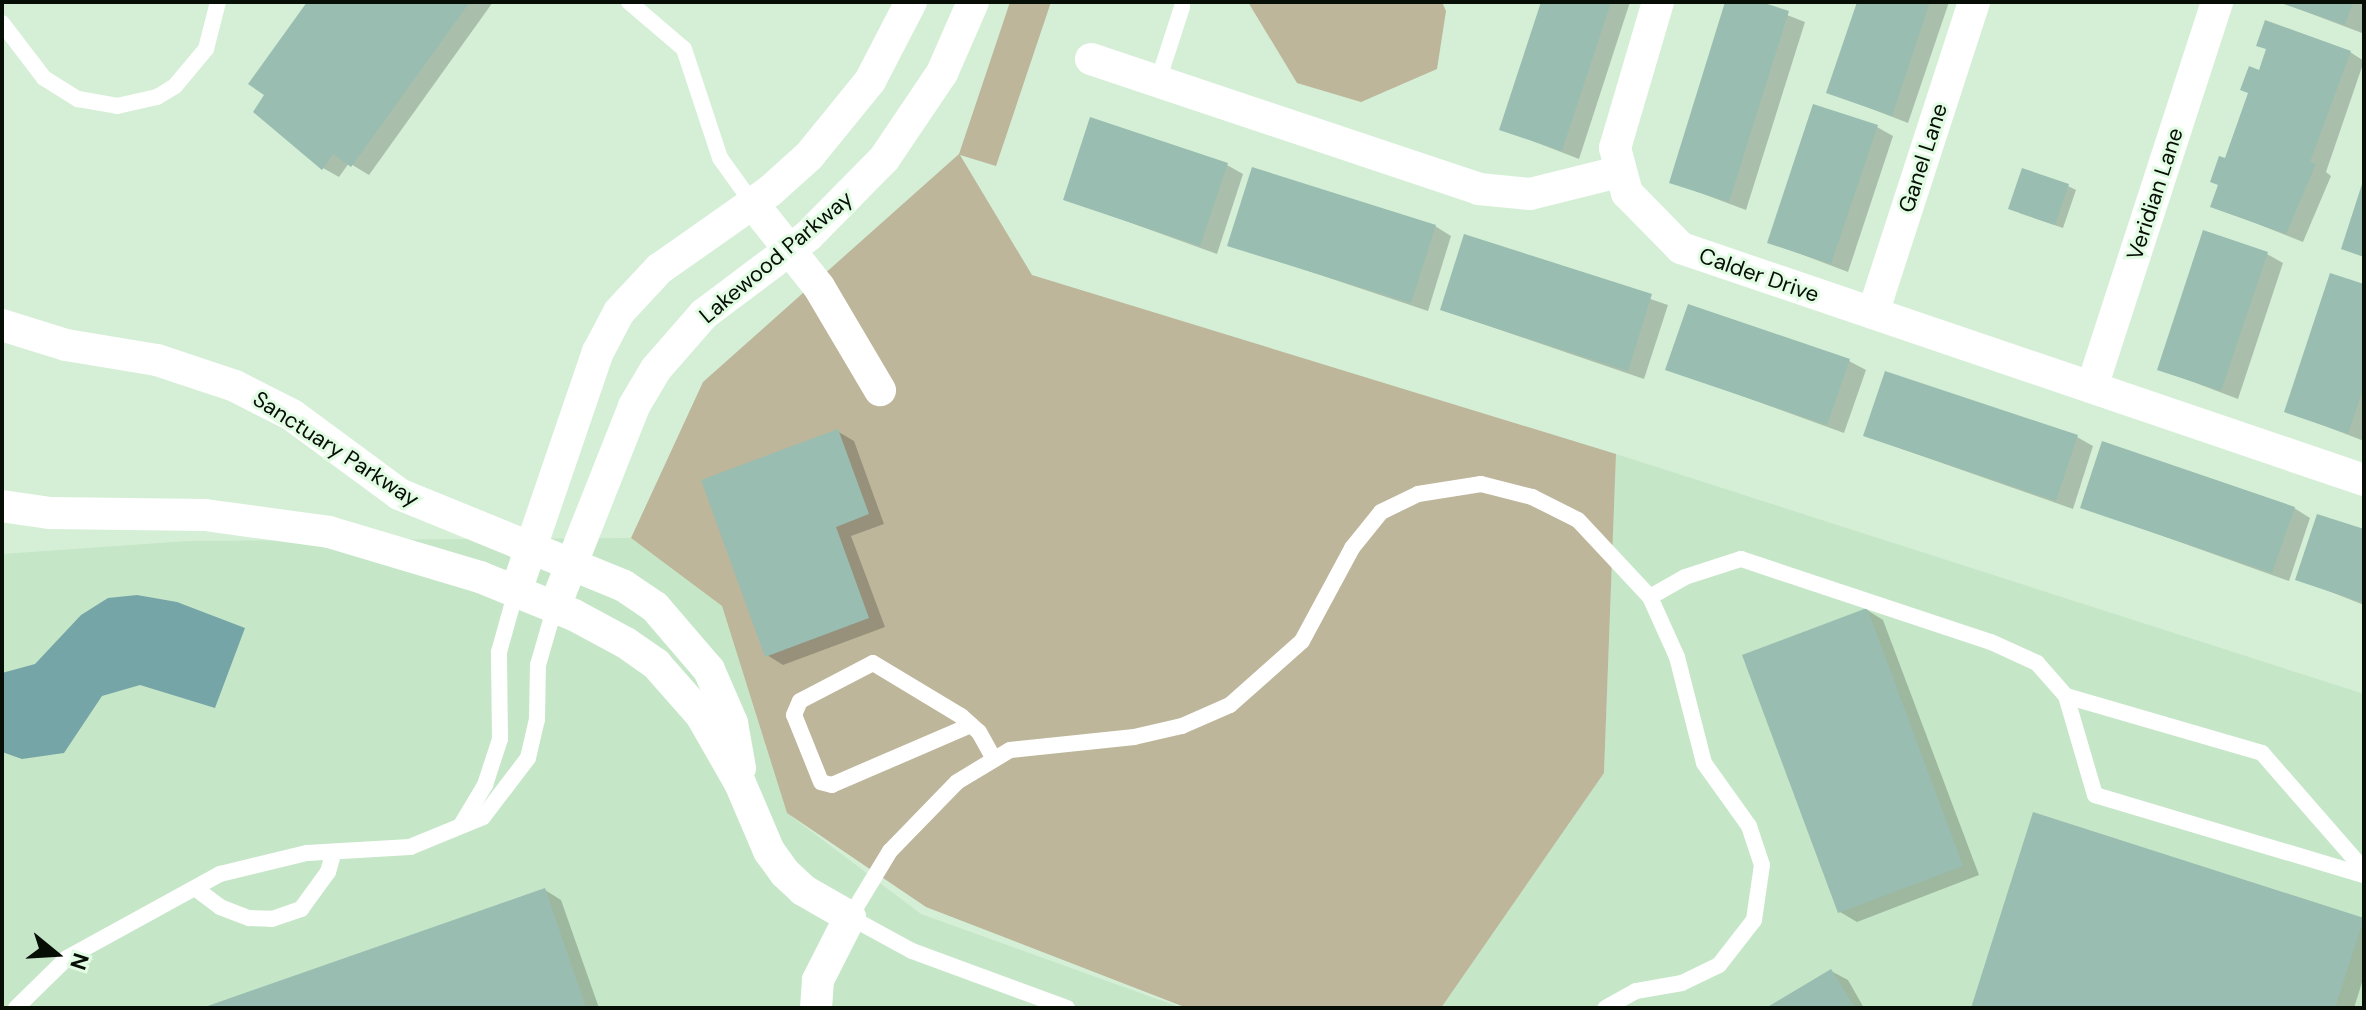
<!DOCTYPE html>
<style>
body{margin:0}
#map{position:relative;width:2366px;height:1010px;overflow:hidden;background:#d5efd6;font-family:"DM Sans",sans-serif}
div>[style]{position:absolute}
.built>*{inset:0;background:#c6e6c8}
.green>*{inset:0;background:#bdb69a}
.water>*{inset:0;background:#76a5a7}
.shadow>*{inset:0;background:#0003}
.building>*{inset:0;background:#99bdb1}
.lane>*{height:16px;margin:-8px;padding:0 8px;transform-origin:8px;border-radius:8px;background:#fff}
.street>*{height:32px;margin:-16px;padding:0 16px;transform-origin:16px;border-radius:16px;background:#fff}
span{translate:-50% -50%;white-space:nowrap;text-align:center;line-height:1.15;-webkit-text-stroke:6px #e2fce4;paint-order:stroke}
.street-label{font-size:22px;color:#060e06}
.frame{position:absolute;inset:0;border:4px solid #060e06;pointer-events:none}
.north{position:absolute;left:16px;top:914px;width:80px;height:80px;-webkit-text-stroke:6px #e2fce4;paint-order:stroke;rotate:108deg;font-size:22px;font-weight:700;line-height:32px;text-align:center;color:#060e06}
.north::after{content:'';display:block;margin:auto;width:28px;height:36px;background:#060e06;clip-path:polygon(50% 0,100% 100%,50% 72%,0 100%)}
</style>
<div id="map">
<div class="built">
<i style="clip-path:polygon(1616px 454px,2364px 694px,2364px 1008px,1441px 1008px,1604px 773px)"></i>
<i style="clip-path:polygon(631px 538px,722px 606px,787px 813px,921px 914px,1182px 1008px,2px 1008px,2px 554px,188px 541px)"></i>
</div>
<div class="green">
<i style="clip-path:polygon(1010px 2px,1051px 2px,996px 166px,960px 155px,1032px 275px,1616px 454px,1604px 773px,1441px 1008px,1187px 1008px,926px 907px,787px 813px,722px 606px,631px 538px,703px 382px,959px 154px)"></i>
<i style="clip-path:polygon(1248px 2px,1442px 2px,1446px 11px,1437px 69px,1361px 102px,1297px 83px)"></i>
</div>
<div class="water">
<i style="clip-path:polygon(137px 595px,177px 602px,245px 628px,215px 708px,140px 685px,102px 696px,64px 753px,22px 759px,2px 752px,2px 673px,35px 664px,81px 615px,108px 598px)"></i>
</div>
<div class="shadow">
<i style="clip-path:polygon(310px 2px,493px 2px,369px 175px,349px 163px,339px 177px,323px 168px,267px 95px)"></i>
<i style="clip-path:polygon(1543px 2px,1630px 2px,1579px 159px,1501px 129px)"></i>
<i style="clip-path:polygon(1727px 2px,1754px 2px,1805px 22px,1746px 210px,1671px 182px)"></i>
<i style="clip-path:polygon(1859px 2px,1949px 2px,1908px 123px,1828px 92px)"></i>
<i style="clip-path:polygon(2364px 2px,2362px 33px,2283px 3px,2283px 2px)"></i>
<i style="clip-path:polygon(2259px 45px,2350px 52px,2364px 61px,2326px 172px,2331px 176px,2303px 242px,2212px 206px,2268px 50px)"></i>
<i style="clip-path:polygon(1877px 127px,1893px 136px,1848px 272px,1769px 242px)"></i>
<i style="clip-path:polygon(1227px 165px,1243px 174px,1217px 254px,1065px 199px)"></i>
<i style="clip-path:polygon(2068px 186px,2076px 190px,2063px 228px,2019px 213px)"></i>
<i style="clip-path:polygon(1435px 226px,1451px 236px,1428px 311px,1230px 245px)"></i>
<i style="clip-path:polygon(1466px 236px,1668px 305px,1644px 379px,1442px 310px)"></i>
<i style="clip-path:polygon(2267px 254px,2283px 263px,2238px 399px,2159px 369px)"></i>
<i style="clip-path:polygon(2364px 286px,2364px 441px,2286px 411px)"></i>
<i style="clip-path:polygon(1849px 361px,1866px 370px,1844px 433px,1668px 369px)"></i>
<i style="clip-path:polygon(837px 431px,854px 441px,884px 524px,851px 536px,885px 627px,783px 665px,767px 655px)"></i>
<i style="clip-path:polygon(1865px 436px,2077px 437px,2093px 446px,2073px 509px)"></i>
<i style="clip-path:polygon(2082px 507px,2294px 508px,2310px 518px,2289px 581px)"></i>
<i style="clip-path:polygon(2364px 531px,2364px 605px,2298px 579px)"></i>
<i style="clip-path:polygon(1867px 610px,1883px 620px,1979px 875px,1857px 922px,1840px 912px)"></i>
<i style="clip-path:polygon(545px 890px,561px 900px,599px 1008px,207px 1008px)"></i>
<i style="clip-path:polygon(2363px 920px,2364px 976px,2354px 1008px,1973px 1008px)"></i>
<i style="clip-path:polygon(1831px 971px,1848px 980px,1864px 1008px,1770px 1008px)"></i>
</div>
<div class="building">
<i style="clip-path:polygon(307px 2px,470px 2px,351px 167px,333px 154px,322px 170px,253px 112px,264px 95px,248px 84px)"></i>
<i style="clip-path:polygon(1541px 2px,1611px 2px,1562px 151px,1499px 130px)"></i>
<i style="clip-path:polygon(1725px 2px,1761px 2px,1789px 11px,1729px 202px,1669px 183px)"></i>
<i style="clip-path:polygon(1857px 2px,1930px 2px,1892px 116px,1826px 93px)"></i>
<i style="clip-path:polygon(2278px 2px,2353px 2px,2345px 25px)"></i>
<i style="clip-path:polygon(2265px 20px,2351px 51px,2310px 162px,2316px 164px,2286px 234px,2210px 207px,2218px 185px,2210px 182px,2219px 156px,2225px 158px,2248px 93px,2240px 90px,2249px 66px,2259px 70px,2266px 49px,2256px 46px)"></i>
<i style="clip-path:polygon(1813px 104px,1878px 125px,1831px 264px,1767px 243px)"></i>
<i style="clip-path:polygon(1090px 117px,1228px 163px,1200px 246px,1063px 200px)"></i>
<i style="clip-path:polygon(1252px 167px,1436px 225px,1411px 303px,1227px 246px)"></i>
<i style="clip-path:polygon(2022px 168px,2069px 184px,2055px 225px,2008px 209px)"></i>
<i style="clip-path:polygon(2363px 181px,2364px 182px,2364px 257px,2341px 249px)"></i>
<i style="clip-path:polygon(2203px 230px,2268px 252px,2221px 391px,2157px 370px)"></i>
<i style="clip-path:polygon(1464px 234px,1652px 294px,1628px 371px,1440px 310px)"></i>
<i style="clip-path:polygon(2330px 273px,2364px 284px,2364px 386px,2348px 434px,2284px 412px)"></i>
<i style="clip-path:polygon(1688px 304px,1850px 359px,1827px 425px,1665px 370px)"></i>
<i style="clip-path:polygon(1885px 371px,2078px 435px,2056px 501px,1863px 436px)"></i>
<i style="clip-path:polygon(838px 429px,869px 514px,836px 527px,869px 618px,765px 657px,701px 480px)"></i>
<i style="clip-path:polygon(2102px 441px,2295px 507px,2272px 573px,2080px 508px)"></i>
<i style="clip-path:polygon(2317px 514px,2364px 529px,2364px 603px,2295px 580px)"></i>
<i style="clip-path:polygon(1867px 608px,1963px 866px,1838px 913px,1742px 655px)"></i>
<i style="clip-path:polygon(2033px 812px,2364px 918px,2335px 1008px,1971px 1008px)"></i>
<i style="clip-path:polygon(545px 888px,586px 1008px,202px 1008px)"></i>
<i style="clip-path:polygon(1831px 969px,1855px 1008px,1766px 1008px)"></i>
</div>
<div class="lane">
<i style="left:629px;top:2px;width:72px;rotate:40.5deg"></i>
<i style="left:684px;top:49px;width:115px;rotate:71.7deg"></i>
<i style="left:720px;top:158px;width:57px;rotate:54.3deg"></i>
<i style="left:2px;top:23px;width:69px;rotate:52.6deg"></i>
<i style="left:44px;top:78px;width:40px;rotate:32deg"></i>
<i style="left:78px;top:99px;width:40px;rotate:10deg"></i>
<i style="left:117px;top:106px;width:41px;rotate:-12.7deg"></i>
<i style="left:157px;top:97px;width:21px;rotate:-31deg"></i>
<i style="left:175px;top:86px;width:48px;rotate:-50deg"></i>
<i style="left:206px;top:49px;width:49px;rotate:-75.7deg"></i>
<i style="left:1158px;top:81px;width:78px;rotate:-72deg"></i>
<i style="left:1650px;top:597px;width:40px;rotate:-29.7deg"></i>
<i style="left:1685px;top:577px;width:59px;rotate:-17.8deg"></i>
<i style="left:1741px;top:559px;width:263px;rotate:18.4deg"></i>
<i style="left:1991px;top:642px;width:51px;rotate:24.5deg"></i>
<i style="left:2037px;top:663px;width:44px;rotate:48.7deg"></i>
<i style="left:2066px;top:696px;width:103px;rotate:73.7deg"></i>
<i style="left:2095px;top:795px;width:281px;rotate:16.6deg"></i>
<i style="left:2066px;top:696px;width:204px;rotate:16.2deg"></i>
<i style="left:2262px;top:753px;width:155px;rotate:48.9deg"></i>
<i style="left:971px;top:725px;width:151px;rotate:156.7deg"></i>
<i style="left:832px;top:785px;width:11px;rotate:-165deg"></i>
<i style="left:821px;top:782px;width:72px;rotate:-111.9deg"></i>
<i style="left:794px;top:715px;width:15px;rotate:-67deg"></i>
<i style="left:800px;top:701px;width:82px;rotate:-27.5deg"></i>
<i style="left:873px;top:663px;width:103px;rotate:31.1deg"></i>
<i style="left:961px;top:716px;width:24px;rotate:42deg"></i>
<i style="left:979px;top:732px;width:31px;rotate:61deg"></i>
<i style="left:461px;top:825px;width:47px;rotate:-59deg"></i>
<i style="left:485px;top:785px;width:48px;rotate:-71.9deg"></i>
<i style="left:500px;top:739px;width:87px;rotate:-90.7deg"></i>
<i style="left:499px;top:652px;width:63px;rotate:-74.4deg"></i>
<i style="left:195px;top:888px;width:31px;rotate:37deg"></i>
<i style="left:220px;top:907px;width:31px;rotate:21deg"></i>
<i style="left:249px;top:918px;width:23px;rotate:2deg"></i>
<i style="left:272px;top:919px;width:31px;rotate:-19deg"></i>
<i style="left:301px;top:909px;width:46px;rotate:-53.9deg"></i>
<i style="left:328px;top:872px;width:19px;rotate:-74deg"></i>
<i style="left:16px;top:1008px;width:71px;rotate:-44.4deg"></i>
<i style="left:67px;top:958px;width:175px;rotate:-28.8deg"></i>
<i style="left:220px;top:874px;width:89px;rotate:-13.6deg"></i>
<i style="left:307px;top:853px;width:103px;rotate:-3.3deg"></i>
<i style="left:410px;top:847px;width:79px;rotate:-22.3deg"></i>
<i style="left:483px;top:817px;width:74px;rotate:-52.7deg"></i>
<i style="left:528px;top:758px;width:39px;rotate:-77deg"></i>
<i style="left:537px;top:720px;width:55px;rotate:-89deg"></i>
<i style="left:538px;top:665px;width:61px;rotate:-73.9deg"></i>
<i style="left:1067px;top:1008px;width:165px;rotate:-159.8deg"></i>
<i style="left:912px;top:951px;width:71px;rotate:-151.3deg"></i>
<i style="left:850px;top:917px;width:77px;rotate:-58.8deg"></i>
<i style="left:890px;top:851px;width:96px;rotate:-45.8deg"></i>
<i style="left:957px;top:782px;width:62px;rotate:-31.1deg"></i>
<i style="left:1010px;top:750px;width:125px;rotate:-6deg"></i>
<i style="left:1134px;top:737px;width:49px;rotate:-12.9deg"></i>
<i style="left:1182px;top:726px;width:52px;rotate:-23.6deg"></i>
<i style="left:1230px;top:705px;width:96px;rotate:-41.6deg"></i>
<i style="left:1302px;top:641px;width:106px;rotate:-61.7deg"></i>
<i style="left:1352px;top:548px;width:46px;rotate:-51.1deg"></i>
<i style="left:1381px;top:512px;width:41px;rotate:-25.9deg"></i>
<i style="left:1418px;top:494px;width:64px;rotate:-9deg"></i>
<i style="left:1481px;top:484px;width:53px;rotate:14.3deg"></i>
<i style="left:1532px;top:497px;width:51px;rotate:26.6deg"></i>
<i style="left:1578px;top:520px;width:105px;rotate:46.9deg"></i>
<i style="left:1650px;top:597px;width:66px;rotate:65.8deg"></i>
<i style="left:1677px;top:657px;width:109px;rotate:75.7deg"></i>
<i style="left:1704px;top:763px;width:77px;rotate:54.5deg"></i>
<i style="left:1749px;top:826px;width:41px;rotate:71.6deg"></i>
<i style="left:1762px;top:865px;width:56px;rotate:98.3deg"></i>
<i style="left:1754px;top:920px;width:57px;rotate:127.9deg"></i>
<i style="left:1719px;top:965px;width:41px;rotate:154.1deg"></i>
<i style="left:1682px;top:983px;width:47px;rotate:170.1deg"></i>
<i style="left:1636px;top:991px;width:35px;rotate:151deg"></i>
</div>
<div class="street">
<i style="left:1658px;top:2px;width:152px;rotate:106.4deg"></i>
<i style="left:1615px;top:148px;width:47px;rotate:75.1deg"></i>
<i style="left:1627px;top:193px;width:77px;rotate:45.5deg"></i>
<i style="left:1681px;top:248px;width:721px;rotate:18.76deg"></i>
<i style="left:1091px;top:59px;width:409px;rotate:18.5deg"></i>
<i style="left:1479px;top:189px;width:51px;rotate:5.6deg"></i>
<i style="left:1530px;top:194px;width:91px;rotate:-14deg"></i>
<i style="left:753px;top:204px;width:106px;rotate:51.5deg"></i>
<i style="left:819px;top:287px;width:120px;rotate:59.4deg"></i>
<i style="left:1873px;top:313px;width:327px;rotate:-72deg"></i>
<i style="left:2px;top:325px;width:67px;rotate:17.4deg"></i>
<i style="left:66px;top:345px;width:92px;rotate:9.4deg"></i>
<i style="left:157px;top:360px;width:82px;rotate:18.4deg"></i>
<i style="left:235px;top:386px;width:64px;rotate:27deg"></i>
<i style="left:292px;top:415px;width:133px;rotate:36.4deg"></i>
<i style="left:399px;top:494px;width:243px;rotate:22.2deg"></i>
<i style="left:624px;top:586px;width:37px;rotate:34deg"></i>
<i style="left:655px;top:607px;width:83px;rotate:49.4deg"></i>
<i style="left:709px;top:670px;width:58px;rotate:66.5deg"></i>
<i style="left:732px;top:723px;width:46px;rotate:79.9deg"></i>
<i style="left:2092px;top:387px;width:405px;rotate:-72deg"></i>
<i style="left:2px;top:506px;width:49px;rotate:8.3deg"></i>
<i style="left:50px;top:513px;width:155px;rotate:0.7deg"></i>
<i style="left:205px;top:515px;width:125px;rotate:7.8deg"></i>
<i style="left:329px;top:532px;width:158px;rotate:16.6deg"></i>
<i style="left:480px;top:577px;width:101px;rotate:22deg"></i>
<i style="left:574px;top:615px;width:59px;rotate:28.3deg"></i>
<i style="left:626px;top:643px;width:37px;rotate:35deg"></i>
<i style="left:656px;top:664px;width:68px;rotate:48.6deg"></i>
<i style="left:701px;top:715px;width:78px;rotate:60.2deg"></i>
<i style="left:740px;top:783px;width:74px;rotate:66.9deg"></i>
<i style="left:769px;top:851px;width:27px;rotate:54deg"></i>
<i style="left:785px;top:873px;width:25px;rotate:43deg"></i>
<i style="left:803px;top:890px;width:54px;rotate:29.9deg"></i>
<i style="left:850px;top:917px;width:71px;rotate:116.9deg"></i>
<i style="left:818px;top:980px;width:28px;rotate:94deg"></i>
<i style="left:516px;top:591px;width:253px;rotate:-71.1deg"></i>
<i style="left:598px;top:352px;width:45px;rotate:-62.3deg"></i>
<i style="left:619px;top:312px;width:59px;rotate:-47.1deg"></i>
<i style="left:659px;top:269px;width:136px;rotate:-35.1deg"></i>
<i style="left:770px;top:191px;width:52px;rotate:-41.9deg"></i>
<i style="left:809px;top:156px;width:97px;rotate:-50.9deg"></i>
<i style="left:870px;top:81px;width:89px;rotate:-62.6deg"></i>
<i style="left:555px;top:606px;width:215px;rotate:-68.4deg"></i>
<i style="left:634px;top:406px;width:43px;rotate:-59.3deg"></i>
<i style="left:656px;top:369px;width:73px;rotate:-48.9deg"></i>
<i style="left:704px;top:314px;width:130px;rotate:-36.9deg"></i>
<i style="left:808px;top:236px;width:108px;rotate:-45.4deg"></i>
<i style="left:884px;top:159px;width:104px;rotate:-56deg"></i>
<i style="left:942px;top:73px;width:77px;rotate:-66.4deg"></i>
</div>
<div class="street-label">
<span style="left:1923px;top:158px;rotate:-72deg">Ganel Lane</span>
<span style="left:2155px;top:194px;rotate:-72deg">Veridian Lane</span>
<span style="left:776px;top:257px;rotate:-40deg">Lakewood Parkway</span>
<span style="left:1759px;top:275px;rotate:19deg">Calder Drive</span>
<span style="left:336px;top:449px;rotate:33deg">Sanctuary Parkway</span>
</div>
<div class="frame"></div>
<div class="north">N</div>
</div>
